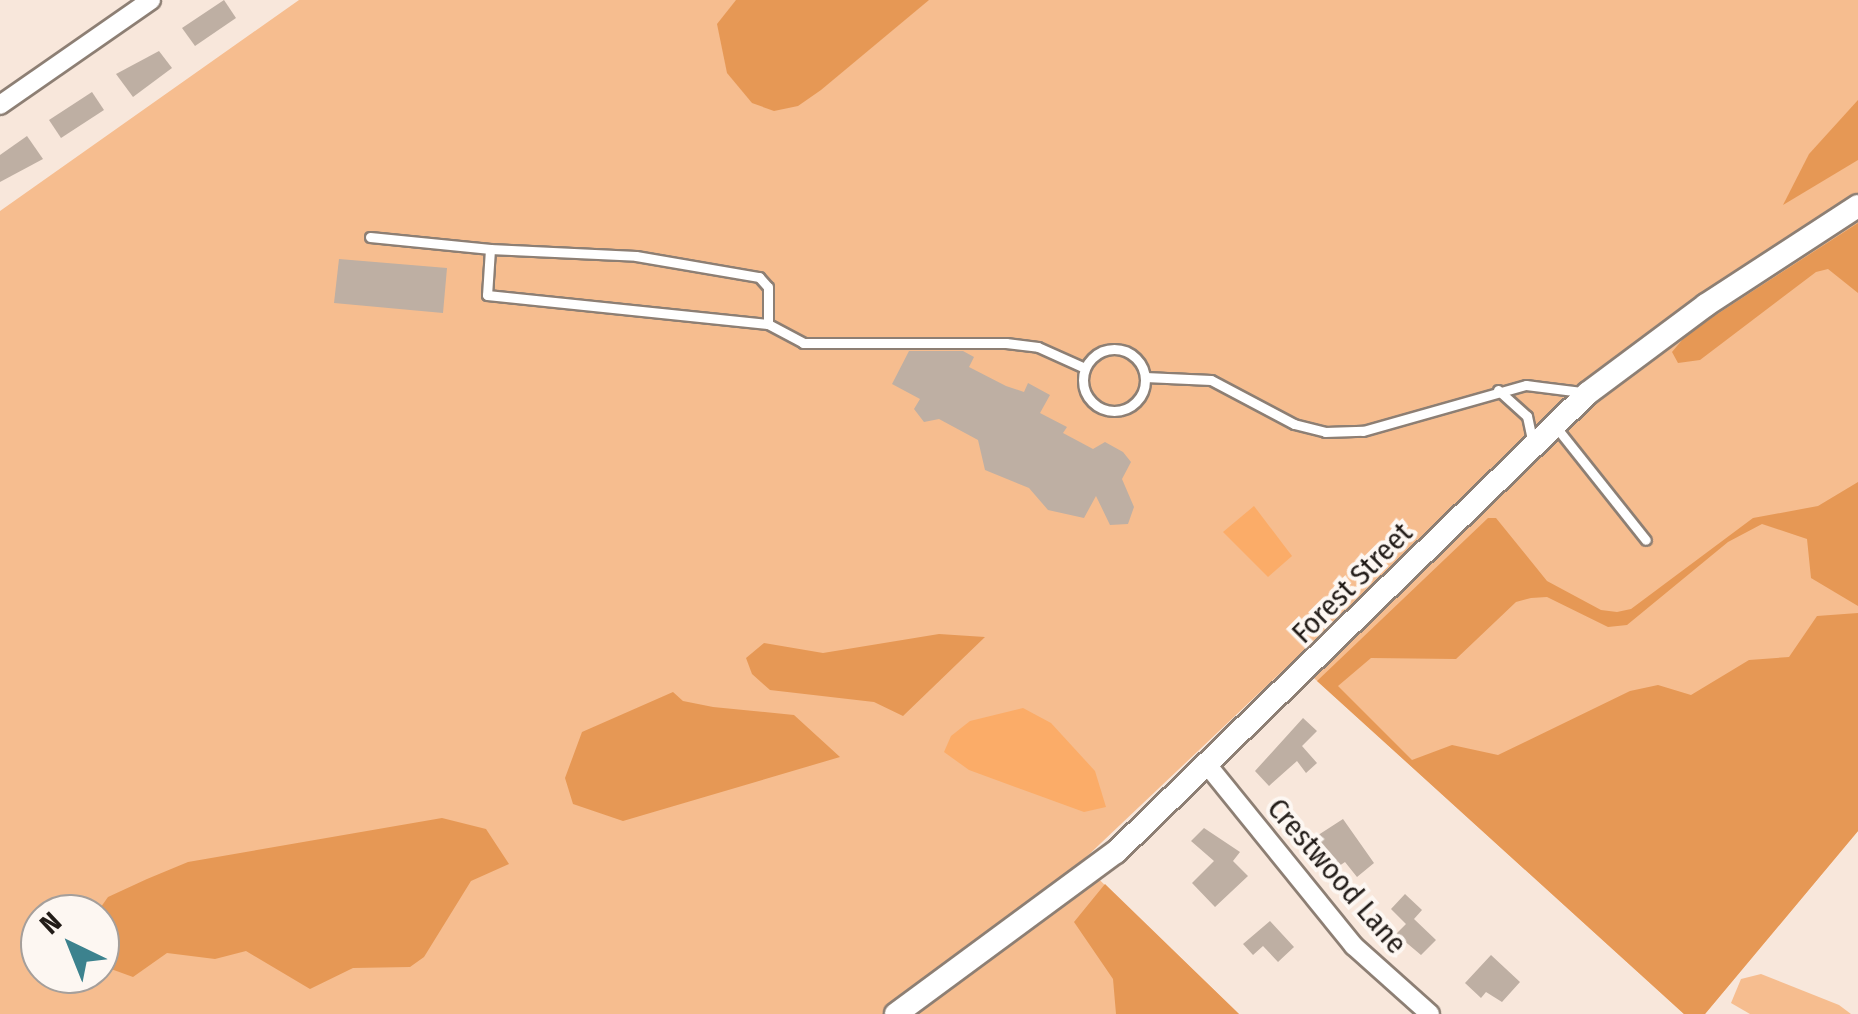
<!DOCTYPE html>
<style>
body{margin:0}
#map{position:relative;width:1858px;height:1014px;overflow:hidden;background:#f8e7db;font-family:"Fira Sans Condensed",sans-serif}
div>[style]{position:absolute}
.green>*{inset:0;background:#f6bd8f}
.forest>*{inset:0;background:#e69855}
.water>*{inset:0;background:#fbac68}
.building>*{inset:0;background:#beafa3}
.roads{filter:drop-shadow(2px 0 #8d7f74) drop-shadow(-2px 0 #8d7f74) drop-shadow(0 2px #8d7f74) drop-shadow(0 -2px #8d7f74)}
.service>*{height:9px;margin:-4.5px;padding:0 4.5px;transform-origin:4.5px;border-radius:4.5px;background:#fff}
.service>.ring{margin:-4.5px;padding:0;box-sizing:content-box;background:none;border:9px solid #fff;border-radius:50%}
.minor>*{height:18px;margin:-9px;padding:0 9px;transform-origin:9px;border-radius:9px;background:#fff}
.tertiary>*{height:22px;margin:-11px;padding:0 11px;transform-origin:11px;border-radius:11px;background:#fff}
span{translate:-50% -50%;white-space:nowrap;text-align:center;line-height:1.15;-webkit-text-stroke:8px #fdf7f2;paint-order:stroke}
.street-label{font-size:30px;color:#221c18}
.north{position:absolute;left:20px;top:894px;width:100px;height:100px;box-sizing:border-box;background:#fdf7f2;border:2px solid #a59f9b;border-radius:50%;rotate:317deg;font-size:28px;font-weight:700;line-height:40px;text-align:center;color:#221c18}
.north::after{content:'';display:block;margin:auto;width:35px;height:45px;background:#3c828e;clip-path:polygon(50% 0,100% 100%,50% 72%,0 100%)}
</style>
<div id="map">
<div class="green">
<i style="clip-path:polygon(evenodd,299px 0,1858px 0,1858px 831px,1705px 1014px,1684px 1014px,1294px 660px,1081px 862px,1239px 1014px,0 1014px,0 211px,299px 0,40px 914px,100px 914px,100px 974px,40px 974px,40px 914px)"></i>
<i style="clip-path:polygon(1761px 974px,1839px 1005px,1851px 1014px,1750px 1014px,1731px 1003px,1741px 979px)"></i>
</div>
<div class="forest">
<i style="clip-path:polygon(736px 0,929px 0,821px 90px,798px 106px,774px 111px,752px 103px,727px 73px,717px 24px)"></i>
<i style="clip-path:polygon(1858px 100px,1858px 160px,1783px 205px,1809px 154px)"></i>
<i style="clip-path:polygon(1858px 223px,1858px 293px,1828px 269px,1816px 272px,1700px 360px,1678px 363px,1672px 352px,1688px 333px)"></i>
<i style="clip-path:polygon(1858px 482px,1858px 606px,1811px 578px,1807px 539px,1762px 524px,1728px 542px,1627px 625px,1608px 627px,1547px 597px,1531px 598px,1516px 602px,1456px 659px,1371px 658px,1338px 686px,1412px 760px,1452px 745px,1498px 755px,1630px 691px,1658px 685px,1691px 695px,1749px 660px,1789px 657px,1817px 616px,1858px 613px,1858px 831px,1705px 1014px,1684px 1014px,1317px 681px,1488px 518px,1496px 518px,1547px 581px,1601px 610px,1617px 612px,1631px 609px,1753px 518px,1818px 506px)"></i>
<i style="clip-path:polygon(939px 634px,985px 637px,903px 716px,874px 702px,770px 690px,752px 674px,746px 658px,764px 643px,823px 653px)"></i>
<i style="clip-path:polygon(673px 692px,683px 701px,713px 707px,794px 715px,840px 757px,623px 821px,573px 804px,565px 778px,582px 732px)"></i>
<i style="clip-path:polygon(442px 818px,486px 829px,509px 864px,471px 881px,424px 957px,410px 967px,353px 968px,310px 989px,246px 951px,215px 959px,167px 953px,133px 977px,100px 965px,96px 914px,108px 897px,147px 879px,188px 862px)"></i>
<i style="clip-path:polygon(1105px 884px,1239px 1014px,1116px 1014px,1113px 979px,1074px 922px)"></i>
</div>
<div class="water">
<i style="clip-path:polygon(1254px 506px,1292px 556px,1268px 577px,1223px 532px)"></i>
<i style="clip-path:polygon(1023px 708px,1051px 723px,1095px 771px,1106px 807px,1084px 812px,969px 770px,944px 752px,951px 736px,970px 721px)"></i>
</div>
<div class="building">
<i style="clip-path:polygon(224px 0,236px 18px,195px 46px,182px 28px)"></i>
<i style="clip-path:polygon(159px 51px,172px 68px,133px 97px,116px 74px)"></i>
<i style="clip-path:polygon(92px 92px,104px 110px,61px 138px,49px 120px)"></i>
<i style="clip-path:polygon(27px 136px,43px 159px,0 182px,0 155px)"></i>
<i style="clip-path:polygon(339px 259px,447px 268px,443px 313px,334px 303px)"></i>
<i style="clip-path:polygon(909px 351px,963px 351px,974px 357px,969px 367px,1006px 386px,1024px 392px,1028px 383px,1050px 395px,1040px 413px,1067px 427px,1063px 433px,1093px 449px,1105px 442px,1123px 452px,1131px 462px,1122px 479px,1134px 507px,1128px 524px,1110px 525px,1096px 496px,1084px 518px,1048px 510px,1029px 488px,985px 470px,978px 440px,939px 419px,924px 422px,914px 409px,920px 399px,892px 384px)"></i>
<i style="clip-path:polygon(1303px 718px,1317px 731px,1302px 746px,1317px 763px,1306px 773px,1297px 761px,1269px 786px,1255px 771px)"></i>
<i style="clip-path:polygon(1343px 819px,1374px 863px,1357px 877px,1345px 862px,1336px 868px,1322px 858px,1309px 841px)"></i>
<i style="clip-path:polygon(1204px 828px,1240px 852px,1233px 861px,1248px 876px,1215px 907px,1192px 883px,1214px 861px,1191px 841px)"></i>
<i style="clip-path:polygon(1405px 894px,1422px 910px,1414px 919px,1436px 940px,1421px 955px,1396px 934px,1406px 924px,1391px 909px)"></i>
<i style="clip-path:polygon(1270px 921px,1294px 947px,1278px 962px,1263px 946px,1253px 955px,1243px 944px)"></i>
<i style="clip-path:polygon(1491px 955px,1520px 982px,1502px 1002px,1486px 992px,1481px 998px,1465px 983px)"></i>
</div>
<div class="roads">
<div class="service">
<i style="left:370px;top:237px;width:121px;rotate:5.7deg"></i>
<i style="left:490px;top:249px;width:46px;rotate:93.7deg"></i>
<i style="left:487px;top:295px;width:282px;rotate:5.9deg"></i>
<i style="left:768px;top:324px;width:40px;rotate:28deg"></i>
<i style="left:803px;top:343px;width:203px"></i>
<i style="left:1006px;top:343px;width:32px;rotate:7deg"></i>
<i style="left:1038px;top:347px;width:51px;rotate:24.1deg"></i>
<i style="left:490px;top:249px;width:146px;rotate:2.7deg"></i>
<i style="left:636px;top:256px;width:125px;rotate:9.7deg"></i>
<i style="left:759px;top:277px;width:13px;rotate:48deg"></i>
<i style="left:768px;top:287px;width:37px;rotate:90deg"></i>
<i class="ring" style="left:1083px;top:349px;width:53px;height:53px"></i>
<i style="left:1145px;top:377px;width:66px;rotate:2.6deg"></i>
<i style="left:1211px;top:380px;width:94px;rotate:27.9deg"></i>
<i style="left:1294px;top:424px;width:32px;rotate:14deg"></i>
<i style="left:1325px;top:432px;width:38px;rotate:-2deg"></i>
<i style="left:1363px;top:431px;width:169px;rotate:-15.8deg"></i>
<i style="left:1526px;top:385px;width:56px;rotate:7.1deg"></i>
<i style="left:1498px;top:390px;width:39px;rotate:42deg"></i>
<i style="left:1527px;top:416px;width:29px;rotate:78deg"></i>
<i style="left:1556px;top:427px;width:144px;rotate:51.5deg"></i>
</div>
<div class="minor">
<i style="left:0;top:105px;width:184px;rotate:-34.8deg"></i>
<i style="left:1209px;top:767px;width:230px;rotate:51deg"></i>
<i style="left:1354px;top:946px;width:102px;rotate:41.8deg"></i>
</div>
<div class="tertiary">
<i style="left:896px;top:1014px;width:273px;rotate:-36.4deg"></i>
<i style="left:1116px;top:852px;width:658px;rotate:-44.2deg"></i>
<i style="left:1588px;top:393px;width:147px;rotate:-36.7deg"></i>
<i style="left:1706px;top:305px;width:181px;rotate:-33.1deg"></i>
</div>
</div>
<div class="street-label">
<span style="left:1352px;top:583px;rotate:-45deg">Forest Street</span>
<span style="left:1337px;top:876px;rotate:49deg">Crestwood Lane</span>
</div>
<div class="north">N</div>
</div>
